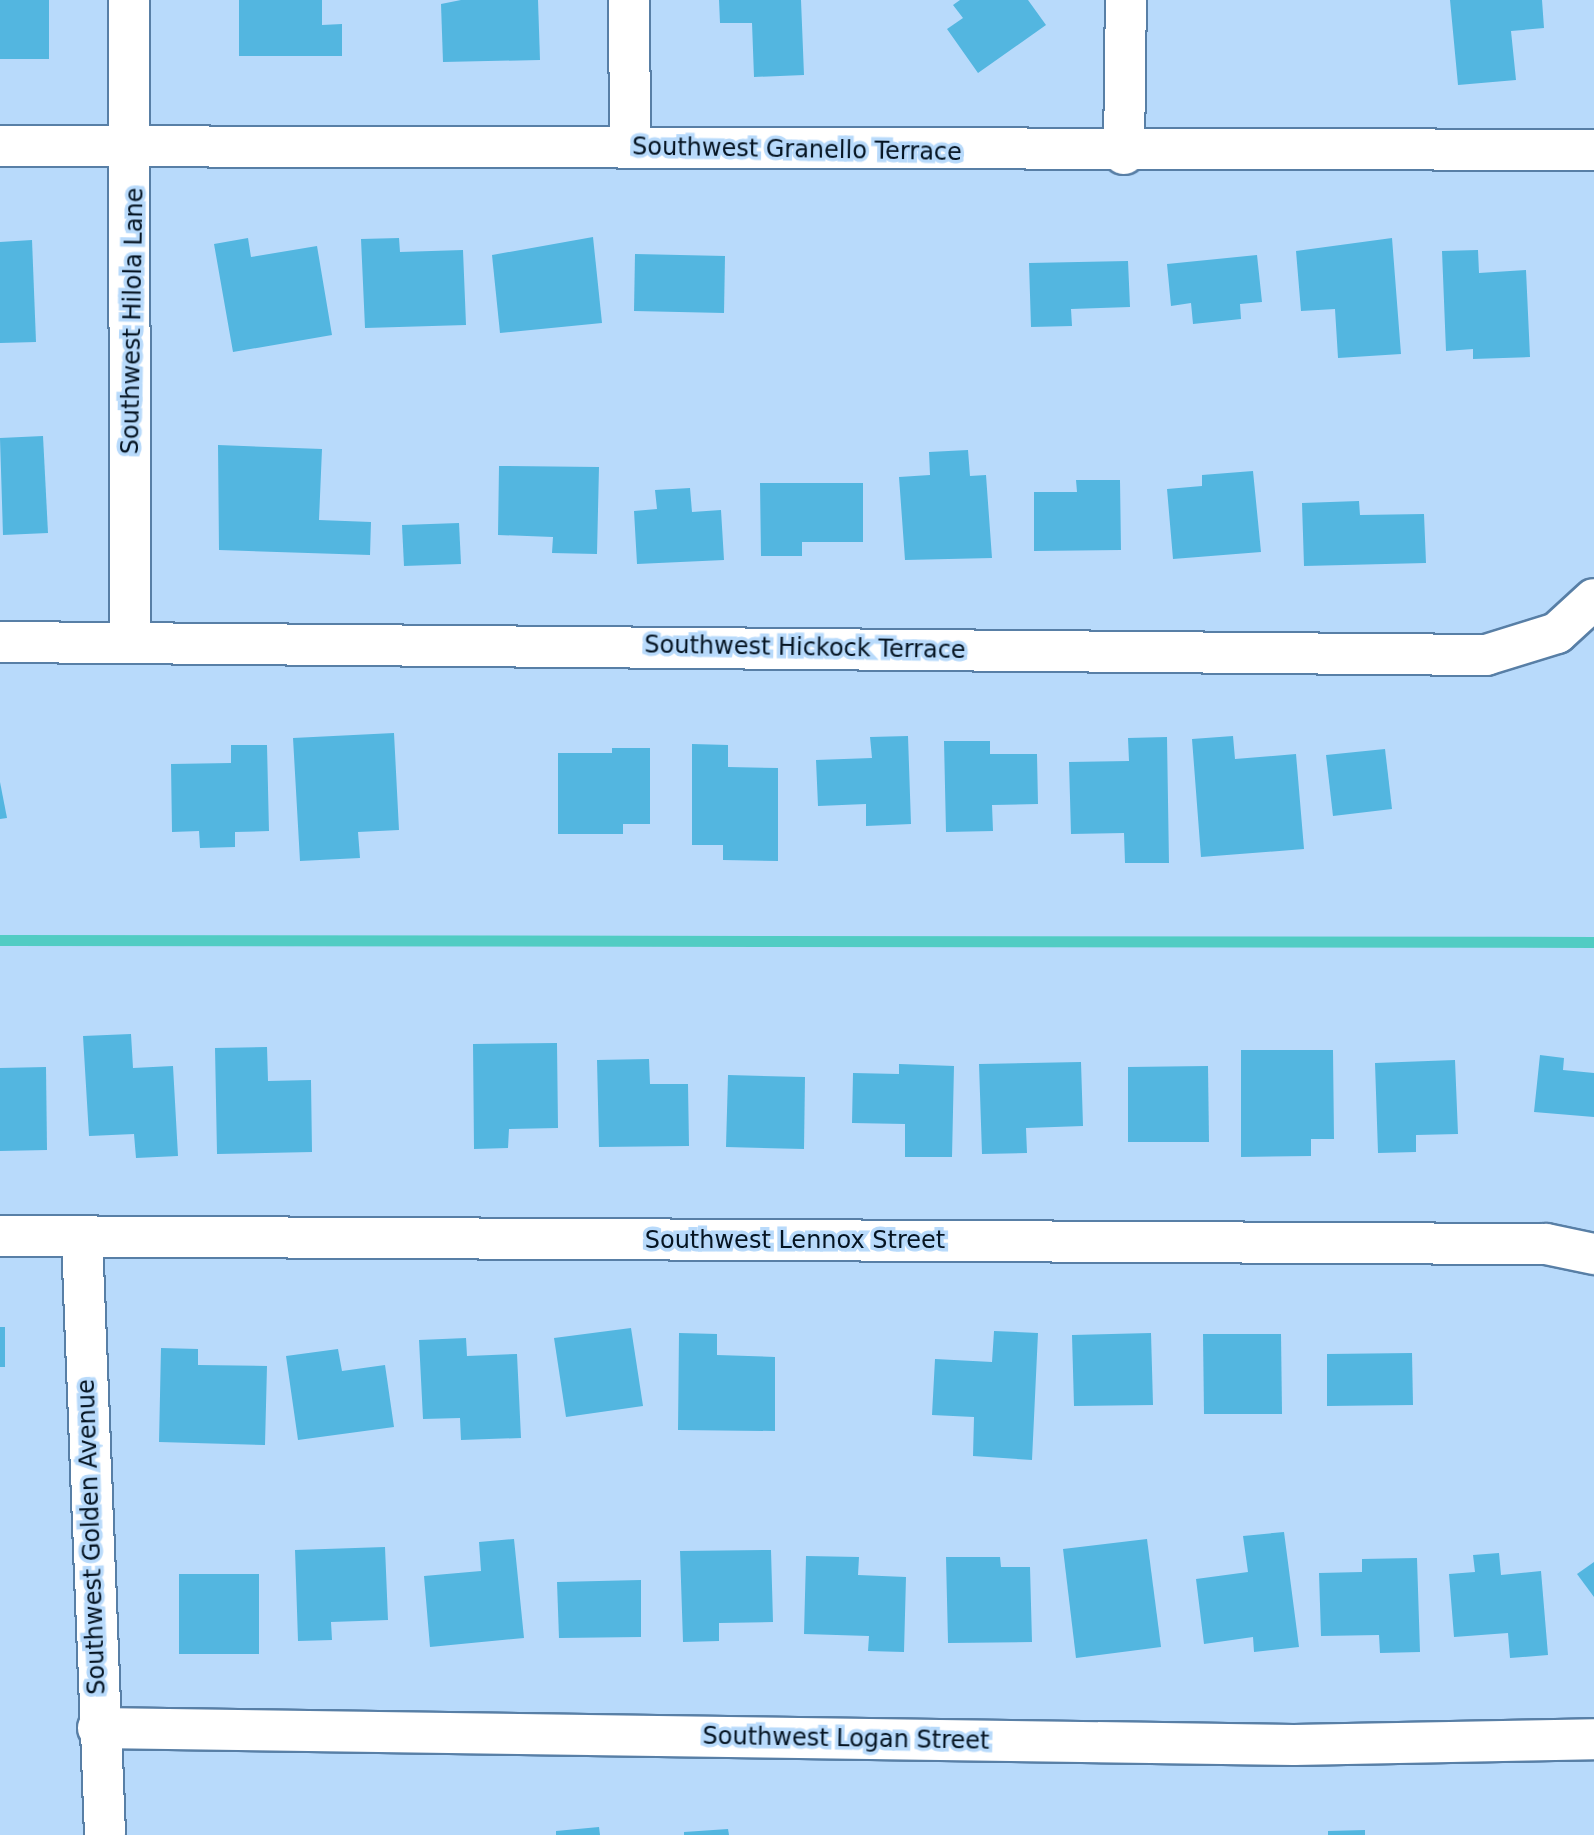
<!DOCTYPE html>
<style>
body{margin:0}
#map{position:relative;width:1594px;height:1835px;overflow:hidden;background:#b8dafb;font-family:"DejaVu Sans",sans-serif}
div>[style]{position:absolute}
.stream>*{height:11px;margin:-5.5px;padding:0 5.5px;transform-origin:5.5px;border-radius:5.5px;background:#51ccc3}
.building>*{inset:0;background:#53b6e0}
.roads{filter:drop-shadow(2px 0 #587fa6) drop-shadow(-2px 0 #587fa6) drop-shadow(0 2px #587fa6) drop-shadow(0 -2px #587fa6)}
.minor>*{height:40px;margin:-20px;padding:0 20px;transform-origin:20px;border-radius:20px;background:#fff}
span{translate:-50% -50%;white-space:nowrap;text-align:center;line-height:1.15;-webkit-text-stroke:7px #b8dafb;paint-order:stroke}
.street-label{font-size:24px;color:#051422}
</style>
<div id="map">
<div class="stream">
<i style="left:0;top:940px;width:1594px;rotate:0.07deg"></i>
</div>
<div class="building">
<i style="clip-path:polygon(0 0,49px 0,49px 59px,0 59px)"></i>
<i style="clip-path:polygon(239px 0,322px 0,322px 25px,342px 24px,342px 56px,239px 56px)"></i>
<i style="clip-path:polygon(461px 0,538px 0,540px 60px,443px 62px,441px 4px)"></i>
<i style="clip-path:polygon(719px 0,801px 0,804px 75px,754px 77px,752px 23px,720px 23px)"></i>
<i style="clip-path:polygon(960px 0,1028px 0,1046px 25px,978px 73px,947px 29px,963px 18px,953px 5px)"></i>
<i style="clip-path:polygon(1450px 0,1542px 0,1544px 28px,1511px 31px,1516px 80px,1458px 85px)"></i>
<i style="clip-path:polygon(593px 237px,602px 323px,500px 333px,492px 255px)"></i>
<i style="clip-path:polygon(248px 238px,251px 257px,317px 246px,332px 335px,233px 352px,214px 244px)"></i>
<i style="clip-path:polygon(399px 238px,400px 252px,463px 250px,466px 325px,365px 328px,361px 239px)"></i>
<i style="clip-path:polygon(1392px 238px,1401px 354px,1338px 358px,1335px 309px,1301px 311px,1296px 251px)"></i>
<i style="clip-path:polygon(32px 240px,36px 342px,0 343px,0 242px)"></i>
<i style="clip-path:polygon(1478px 250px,1479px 273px,1526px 270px,1530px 357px,1473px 359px,1473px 349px,1446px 351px,1442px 251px)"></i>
<i style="clip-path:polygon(635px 254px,725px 256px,724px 313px,634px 311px)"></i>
<i style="clip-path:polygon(1257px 255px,1262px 302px,1240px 304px,1241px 319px,1193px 324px,1191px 303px,1171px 306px,1167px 264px)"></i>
<i style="clip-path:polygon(1128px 261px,1130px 307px,1071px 309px,1072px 326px,1031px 327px,1029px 263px)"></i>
<i style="clip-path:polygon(43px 436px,48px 533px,3px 535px,0 438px)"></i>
<i style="clip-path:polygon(218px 445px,322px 449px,319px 520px,371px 522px,370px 555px,219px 550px)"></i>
<i style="clip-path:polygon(968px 450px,970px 476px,986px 475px,992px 558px,905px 560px,899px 477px,930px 475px,929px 452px)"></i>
<i style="clip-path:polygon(499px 466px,599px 467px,597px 554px,552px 553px,553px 537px,498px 535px)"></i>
<i style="clip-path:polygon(1253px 471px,1261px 552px,1173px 559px,1167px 489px,1202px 486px,1202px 475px)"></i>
<i style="clip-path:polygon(1076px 480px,1120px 480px,1121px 550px,1034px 551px,1034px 492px,1077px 492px)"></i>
<i style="clip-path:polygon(760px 483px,863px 483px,863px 542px,802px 542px,802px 556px,761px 556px)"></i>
<i style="clip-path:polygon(690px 488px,692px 512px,721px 510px,724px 560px,637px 564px,634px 511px,657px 509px,655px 490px)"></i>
<i style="clip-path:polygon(1359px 501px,1360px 515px,1424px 514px,1426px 563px,1304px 566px,1302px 503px)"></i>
<i style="clip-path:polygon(459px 523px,461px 564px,404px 566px,402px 525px)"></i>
<i style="clip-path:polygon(394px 733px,399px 830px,358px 832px,360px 858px,300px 861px,293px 738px)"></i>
<i style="clip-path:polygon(908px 736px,911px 824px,866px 826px,866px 804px,818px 806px,816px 760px,872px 758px,870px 737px)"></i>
<i style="clip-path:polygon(1233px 736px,1235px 759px,1296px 754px,1304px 849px,1201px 857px,1192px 739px)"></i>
<i style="clip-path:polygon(1167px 737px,1169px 863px,1125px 863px,1124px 833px,1071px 834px,1069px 762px,1129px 761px,1128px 738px)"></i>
<i style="clip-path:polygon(944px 741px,990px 741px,990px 754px,1037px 754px,1038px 804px,992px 805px,993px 831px,946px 832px)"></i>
<i style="clip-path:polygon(692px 744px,728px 745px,728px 767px,778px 768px,778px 861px,723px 860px,723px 845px,692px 845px)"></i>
<i style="clip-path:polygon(231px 745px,267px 745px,269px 831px,235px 832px,235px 847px,200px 848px,199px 831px,172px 832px,171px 764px,231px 763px)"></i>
<i style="clip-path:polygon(612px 748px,650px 748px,650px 824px,623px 824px,623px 834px,558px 834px,558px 753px,612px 753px)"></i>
<i style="clip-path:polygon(1385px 749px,1392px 809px,1333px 816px,1326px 755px)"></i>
<i style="clip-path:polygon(0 782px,7px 818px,0 819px)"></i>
<i style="clip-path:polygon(131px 1034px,133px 1068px,173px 1066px,178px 1156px,136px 1158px,134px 1134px,89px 1136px,83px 1036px)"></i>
<i style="clip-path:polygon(557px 1043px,558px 1128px,509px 1129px,508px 1148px,474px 1149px,473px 1044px)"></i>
<i style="clip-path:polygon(267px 1047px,268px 1081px,311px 1080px,312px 1152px,217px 1154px,215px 1048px)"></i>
<i style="clip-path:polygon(1241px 1050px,1333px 1050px,1334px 1139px,1311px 1139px,1311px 1156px,1241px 1157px)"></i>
<i style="clip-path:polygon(1540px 1055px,1564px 1058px,1563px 1070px,1594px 1073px,1594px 1117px,1534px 1112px)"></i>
<i style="clip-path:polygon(649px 1059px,650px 1084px,688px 1084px,689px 1146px,599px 1147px,597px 1060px)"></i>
<i style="clip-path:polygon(1455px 1060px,1458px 1134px,1416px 1135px,1416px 1152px,1378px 1153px,1375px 1063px)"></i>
<i style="clip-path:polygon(1081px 1062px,1083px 1126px,1026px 1128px,1027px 1153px,982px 1154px,979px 1064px)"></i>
<i style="clip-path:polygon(899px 1064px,954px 1066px,952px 1157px,905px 1157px,905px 1124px,852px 1123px,853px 1073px,899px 1074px)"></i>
<i style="clip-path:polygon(1208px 1066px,1209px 1142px,1128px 1142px,1128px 1067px)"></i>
<i style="clip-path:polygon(46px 1067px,47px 1150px,0 1151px,0 1068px)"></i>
<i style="clip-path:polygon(728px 1075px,805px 1077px,804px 1149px,726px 1147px)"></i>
<i style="clip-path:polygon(0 1327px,5px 1327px,5px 1367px,0 1367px)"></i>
<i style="clip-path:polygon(631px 1328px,643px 1406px,566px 1417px,554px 1338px)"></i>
<i style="clip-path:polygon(994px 1331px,1038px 1333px,1032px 1460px,973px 1456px,974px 1417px,932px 1415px,935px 1359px,992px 1362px)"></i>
<i style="clip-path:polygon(679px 1333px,717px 1334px,717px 1355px,775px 1357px,775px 1431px,678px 1430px)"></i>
<i style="clip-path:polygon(1151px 1333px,1153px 1405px,1074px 1406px,1072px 1335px)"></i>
<i style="clip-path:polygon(1203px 1334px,1281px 1334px,1282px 1414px,1204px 1414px)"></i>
<i style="clip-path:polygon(466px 1338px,467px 1356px,517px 1354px,521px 1438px,461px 1440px,460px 1418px,423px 1419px,419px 1340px)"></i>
<i style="clip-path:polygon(161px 1348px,198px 1349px,198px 1365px,267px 1366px,265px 1445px,159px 1442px)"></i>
<i style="clip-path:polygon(338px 1349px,342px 1371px,385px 1365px,394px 1427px,298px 1440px,286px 1356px)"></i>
<i style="clip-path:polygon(1412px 1353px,1413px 1405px,1327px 1406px,1327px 1354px)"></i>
<i style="clip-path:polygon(1284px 1532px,1299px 1647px,1254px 1652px,1253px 1637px,1204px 1644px,1196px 1579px,1248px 1572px,1243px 1536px)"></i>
<i style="clip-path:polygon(514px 1539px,524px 1638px,430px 1647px,424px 1576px,481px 1571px,479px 1542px)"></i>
<i style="clip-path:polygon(1147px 1539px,1161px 1647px,1076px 1658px,1063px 1549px)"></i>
<i style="clip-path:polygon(385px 1547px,388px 1620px,331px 1622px,332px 1640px,298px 1641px,295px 1550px)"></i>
<i style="clip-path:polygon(771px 1550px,773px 1622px,719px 1623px,719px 1641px,683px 1642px,680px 1551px)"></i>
<i style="clip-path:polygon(1499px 1553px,1501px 1575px,1541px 1571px,1548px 1655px,1510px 1658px,1508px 1633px,1454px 1637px,1449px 1574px,1475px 1572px,1473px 1555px)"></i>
<i style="clip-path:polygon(806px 1556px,859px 1557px,858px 1575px,906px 1577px,904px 1652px,868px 1651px,869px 1636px,804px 1634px)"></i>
<i style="clip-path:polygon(946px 1557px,1000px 1557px,1001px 1567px,1030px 1567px,1032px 1642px,948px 1643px)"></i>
<i style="clip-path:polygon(1417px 1558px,1420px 1652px,1380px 1653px,1379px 1635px,1321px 1636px,1319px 1573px,1362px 1572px,1362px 1559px)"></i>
<i style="clip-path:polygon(1594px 1562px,1594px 1597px,1577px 1574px)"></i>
<i style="clip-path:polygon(179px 1574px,259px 1574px,259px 1654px,179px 1654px)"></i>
<i style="clip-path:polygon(641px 1580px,641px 1637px,559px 1638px,557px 1582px)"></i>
<i style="clip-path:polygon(599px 1827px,600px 1835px,556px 1835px,556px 1831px)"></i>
<i style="clip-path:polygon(728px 1829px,729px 1835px,684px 1835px,684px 1832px)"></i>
<i style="clip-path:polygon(1365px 1830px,1365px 1835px,1328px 1835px,1328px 1831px)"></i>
</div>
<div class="roads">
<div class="minor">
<i style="left:129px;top:0;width:641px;rotate:89.91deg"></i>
<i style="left:629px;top:0;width:148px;rotate:89.6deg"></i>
<i style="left:0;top:146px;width:1594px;rotate:0.14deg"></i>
<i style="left:1124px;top:154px;width:154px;rotate:-89.3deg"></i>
<i style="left:0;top:642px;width:1486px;rotate:0.5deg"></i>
<i style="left:1486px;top:655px;width:74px;rotate:-17.2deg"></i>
<i style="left:1557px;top:633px;width:50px;rotate:-42.6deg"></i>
<i style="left:0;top:1236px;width:1546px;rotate:0.3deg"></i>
<i style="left:1546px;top:1244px;width:49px;rotate:11.8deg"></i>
<i style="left:82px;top:1238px;width:597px;rotate:87.79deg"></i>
<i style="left:98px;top:1728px;width:1196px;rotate:0.81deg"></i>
<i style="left:1294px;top:1745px;width:300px;rotate:-1.1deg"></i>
</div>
</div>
<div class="street-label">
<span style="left:797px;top:150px;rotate:1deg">Southwest Granello Terrace</span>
<span style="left:133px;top:321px;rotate:-89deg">Southwest Hilola Lane</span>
<span style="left:805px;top:648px;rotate:1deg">Southwest Hickock Terrace</span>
<span style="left:795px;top:1241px">Southwest Lennox Street</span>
<span style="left:92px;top:1537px;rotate:-92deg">Southwest Golden Avenue</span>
<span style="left:846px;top:1739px;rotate:1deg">Southwest Logan Street</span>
</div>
</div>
